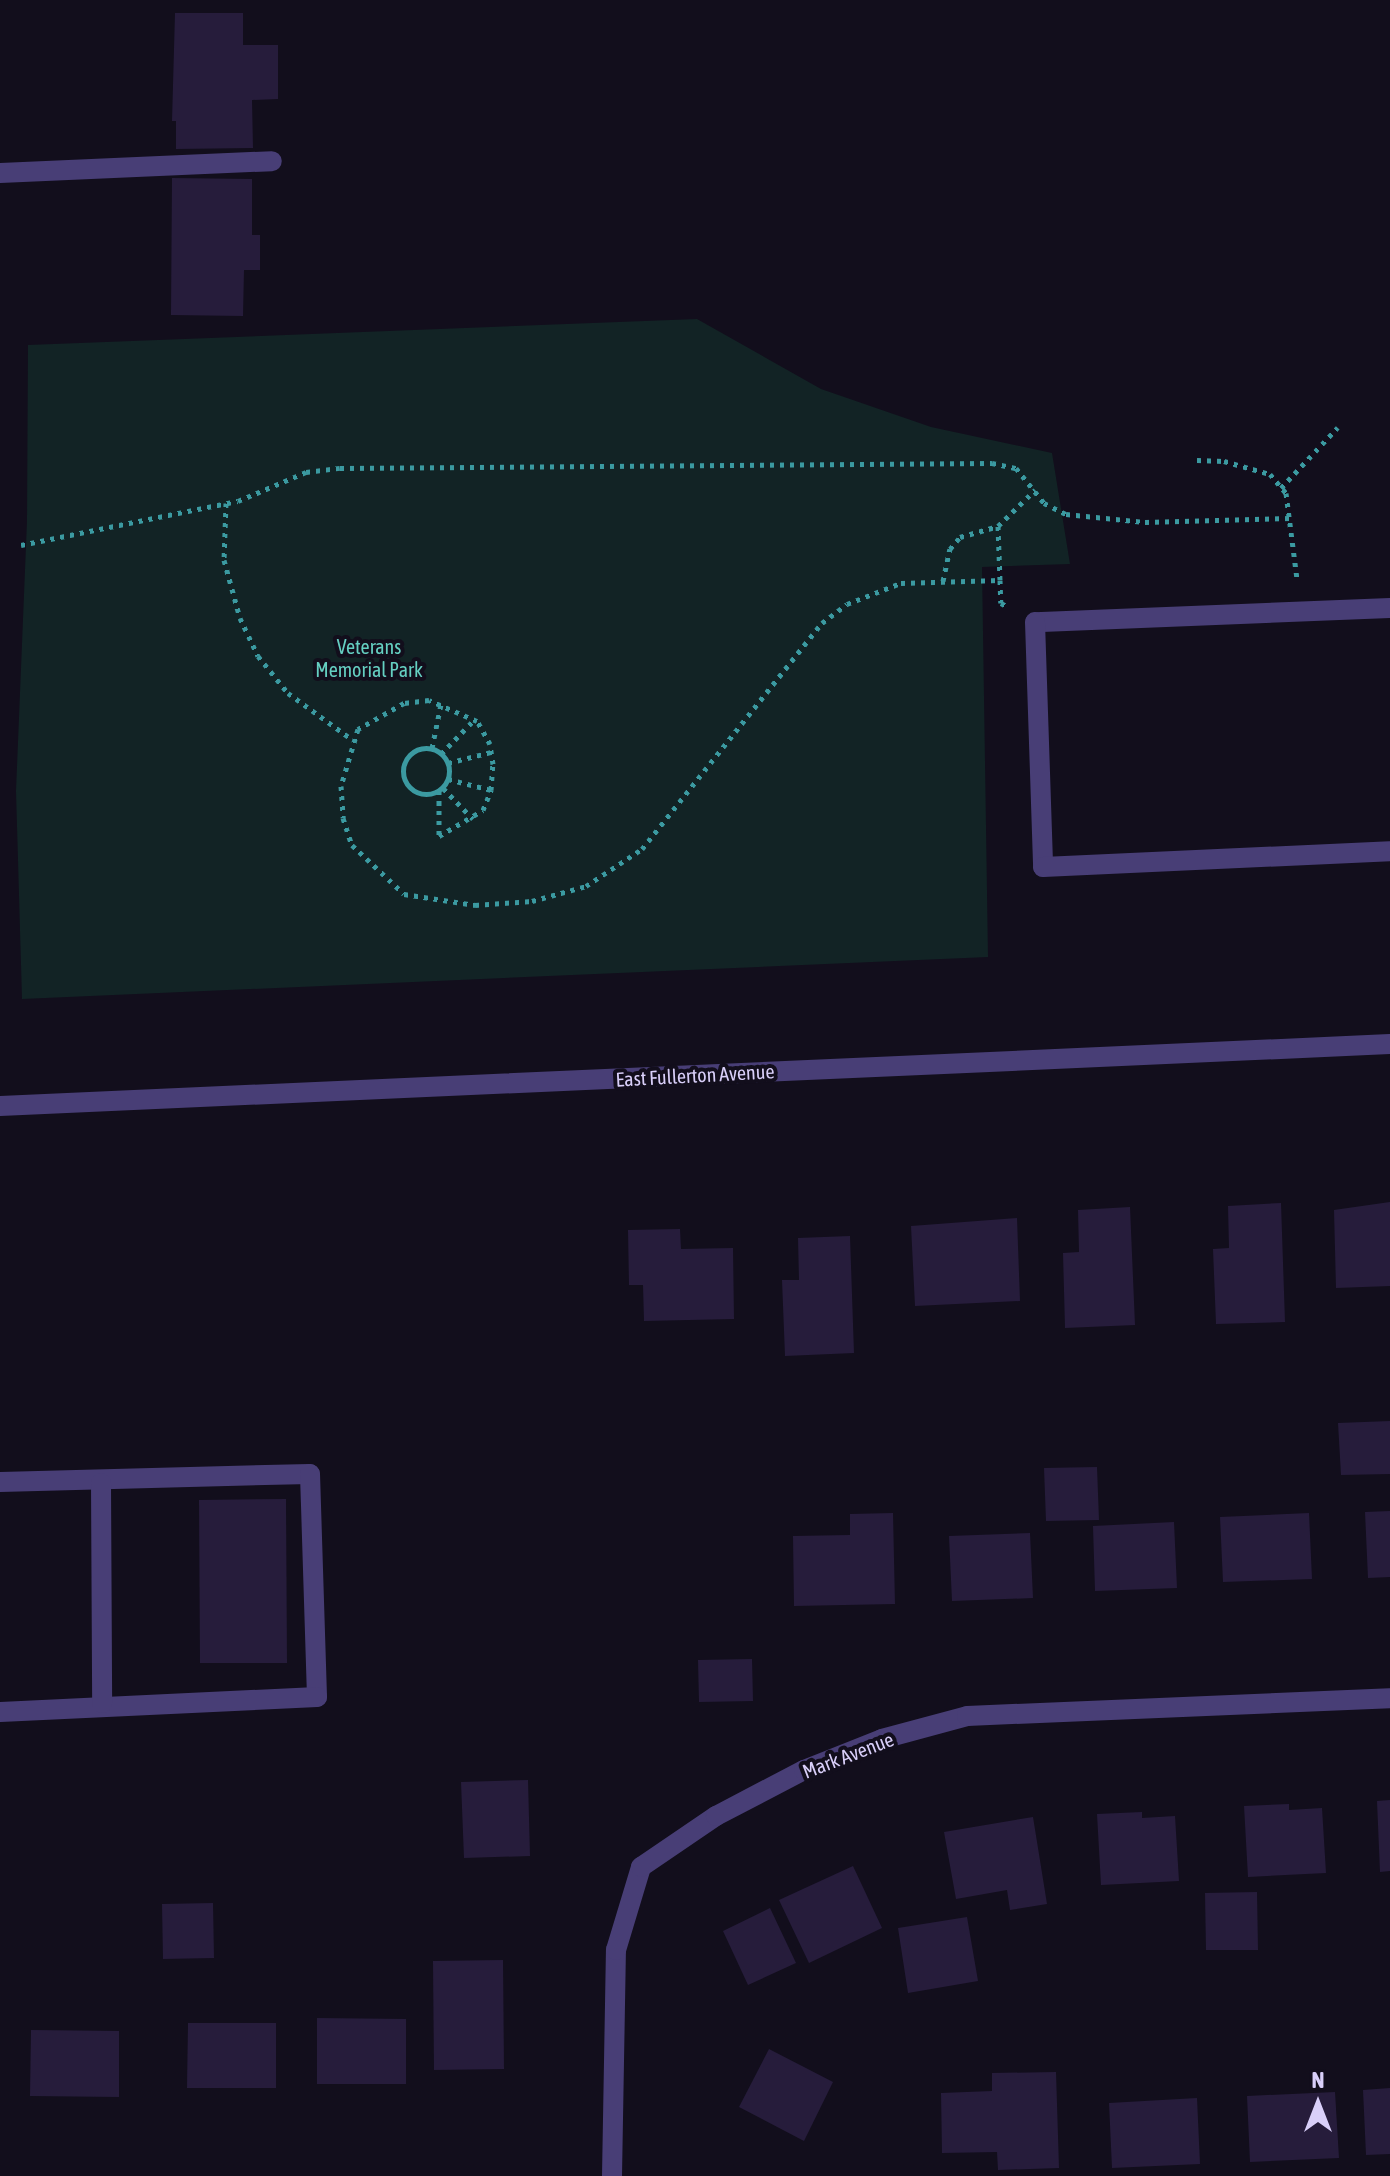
<!DOCTYPE html>
<style>
body{margin:0}
#map{position:relative;width:1390px;height:2176px;overflow:hidden;background:#120e1c;font-family:"Asap Condensed",sans-serif}
div>[style]{position:absolute}
.green>*{inset:0;background:#122325}
.building>*{inset:0;background:#261c3b}
.path>*{height:5px;margin-top:-2.5px;transform-origin:0;background:repeating-linear-gradient(90deg,#3b9aa1 0 4px,transparent 0 10px)}
.path>.ring{margin:-2.5px;padding:0;box-sizing:content-box;background:none;border:5px solid #3b9aa1;border-radius:50%}
.minor>*{height:20px;margin:-10px;padding:0 10px;transform-origin:10px;border-radius:10px;background:#483e76}
span{translate:-50% -50%;white-space:nowrap;text-align:center;line-height:1.15;-webkit-text-stroke:8px #120e1c;paint-order:stroke}
.park-label{font-size:20px;color:#65cfc2}
.street-label{font-size:20px;color:#d9cff9}
.north{position:absolute;left:1278px;top:2064px;width:80px;height:80px;-webkit-text-stroke:6px #120e1c;paint-order:stroke;rotate:0deg;font-size:22px;font-weight:700;line-height:32px;text-align:center;color:#d9cff9}
.north::after{content:'';display:block;margin:auto;width:28px;height:36px;background:#d9cff9;clip-path:polygon(50% 0,100% 100%,50% 72%,0 100%)}
</style>
<div id="map">
<div class="green">
<i style="clip-path:polygon(697px 319px,821px 389px,931px 427px,1052px 453px,1070px 564px,982px 567px,988px 957px,22px 999px,16px 791px,27px 521px,28px 345px)"></i>
</div>
<div class="building">
<i style="clip-path:polygon(175px 13px,243px 13px,243px 45px,278px 45px,278px 99px,252px 100px,253px 148px,176px 149px,176px 121px,172px 121px)"></i>
<i style="clip-path:polygon(172px 178px,252px 179px,252px 235px,260px 235px,260px 270px,244px 270px,243px 316px,171px 315px)"></i>
<i style="clip-path:polygon(1390px 1202px,1390px 1286px,1336px 1288px,1334px 1210px)"></i>
<i style="clip-path:polygon(1281px 1203px,1285px 1322px,1216px 1324px,1213px 1249px,1229px 1248px,1228px 1206px)"></i>
<i style="clip-path:polygon(1130px 1207px,1135px 1325px,1065px 1328px,1063px 1253px,1079px 1252px,1078px 1210px)"></i>
<i style="clip-path:polygon(1017px 1218px,1020px 1301px,915px 1306px,911px 1226px)"></i>
<i style="clip-path:polygon(680px 1229px,681px 1249px,733px 1248px,734px 1319px,644px 1321px,643px 1285px,629px 1285px,628px 1230px)"></i>
<i style="clip-path:polygon(850px 1236px,854px 1353px,785px 1356px,782px 1280px,799px 1280px,798px 1238px)"></i>
<i style="clip-path:polygon(1390px 1421px,1390px 1474px,1341px 1475px,1338px 1423px)"></i>
<i style="clip-path:polygon(1097px 1467px,1099px 1520px,1046px 1521px,1044px 1468px)"></i>
<i style="clip-path:polygon(286px 1499px,287px 1663px,200px 1663px,199px 1500px)"></i>
<i style="clip-path:polygon(1390px 1511px,1390px 1577px,1368px 1578px,1365px 1512px)"></i>
<i style="clip-path:polygon(893px 1513px,895px 1604px,794px 1606px,793px 1536px,850px 1535px,850px 1514px)"></i>
<i style="clip-path:polygon(1309px 1513px,1312px 1579px,1223px 1582px,1220px 1517px)"></i>
<i style="clip-path:polygon(1174px 1522px,1177px 1588px,1095px 1591px,1093px 1526px)"></i>
<i style="clip-path:polygon(1030px 1533px,1033px 1598px,952px 1601px,949px 1536px)"></i>
<i style="clip-path:polygon(752px 1659px,753px 1701px,699px 1702px,698px 1660px)"></i>
<i style="clip-path:polygon(528px 1780px,530px 1856px,464px 1858px,461px 1782px)"></i>
<i style="clip-path:polygon(1390px 1800px,1390px 1871px,1380px 1872px,1377px 1801px)"></i>
<i style="clip-path:polygon(1289px 1804px,1289px 1810px,1322px 1808px,1326px 1873px,1248px 1877px,1244px 1806px)"></i>
<i style="clip-path:polygon(1142px 1812px,1142px 1818px,1175px 1816px,1179px 1881px,1101px 1885px,1097px 1814px)"></i>
<i style="clip-path:polygon(1033px 1817px,1047px 1904px,1010px 1910px,1007px 1890px,956px 1899px,944px 1832px)"></i>
<i style="clip-path:polygon(853px 1866px,882px 1928px,809px 1963px,779px 1900px)"></i>
<i style="clip-path:polygon(1257px 1892px,1258px 1950px,1206px 1950px,1205px 1893px)"></i>
<i style="clip-path:polygon(213px 1903px,214px 1958px,163px 1959px,162px 1904px)"></i>
<i style="clip-path:polygon(770px 1908px,796px 1963px,748px 1985px,723px 1931px)"></i>
<i style="clip-path:polygon(967px 1917px,978px 1981px,908px 1993px,898px 1928px)"></i>
<i style="clip-path:polygon(503px 1960px,504px 2069px,434px 2070px,433px 1961px)"></i>
<i style="clip-path:polygon(317px 2018px,406px 2019px,406px 2084px,317px 2084px)"></i>
<i style="clip-path:polygon(188px 2023px,276px 2023px,276px 2088px,187px 2088px)"></i>
<i style="clip-path:polygon(31px 2030px,119px 2031px,119px 2097px,30px 2096px)"></i>
<i style="clip-path:polygon(769px 2049px,833px 2082px,804px 2141px,739px 2107px)"></i>
<i style="clip-path:polygon(1056px 2072px,1059px 2168px,998px 2170px,997px 2152px,942px 2153px,941px 2093px,992px 2091px,992px 2073px)"></i>
<i style="clip-path:polygon(1390px 2088px,1390px 2154px,1366px 2155px,1363px 2090px)"></i>
<i style="clip-path:polygon(1335px 2092px,1339px 2158px,1250px 2162px,1247px 2096px)"></i>
<i style="clip-path:polygon(1197px 2098px,1200px 2164px,1112px 2168px,1109px 2103px)"></i>
</div>
<div class="path">
<i style="left:1197px;top:460px;width:27px;rotate:2deg"></i>
<i style="left:1224px;top:461px;width:48px;rotate:15.8deg"></i>
<i style="left:1270px;top:474px;width:25px;rotate:50deg"></i>
<i style="left:1286px;top:493px;width:87px;rotate:82.7deg"></i>
<i style="left:1281px;top:488px;width:83px;rotate:-46.9deg"></i>
<i style="left:226px;top:503px;width:57px;rotate:92deg"></i>
<i style="left:224px;top:560px;width:60px;rotate:74.6deg"></i>
<i style="left:240px;top:618px;width:42px;rotate:64.7deg"></i>
<i style="left:258px;top:656px;width:48px;rotate:51deg"></i>
<i style="left:288px;top:693px;width:80px;rotate:35.9deg"></i>
<i style="left:21px;top:545px;width:221px;rotate:-11.5deg"></i>
<i style="left:238px;top:501px;width:74px;rotate:-23.1deg"></i>
<i style="left:306px;top:472px;width:34px;rotate:-7deg"></i>
<i style="left:340px;top:468px;width:652px;rotate:-0.44deg"></i>
<i style="left:992px;top:463px;width:25px;rotate:12deg"></i>
<i style="left:1016px;top:468px;width:45px;rotate:51.3deg"></i>
<i style="left:1044px;top:503px;width:25px;rotate:27deg"></i>
<i style="left:1066px;top:514px;width:79px;rotate:5.8deg"></i>
<i style="left:1145px;top:522px;width:146px;rotate:-1.6deg"></i>
<i style="left:1000px;top:580px;width:23px;rotate:88deg"></i>
<i style="left:1001px;top:603px;width:8px;rotate:30deg"></i>
<i style="left:943px;top:581px;width:33px;rotate:-78deg"></i>
<i style="left:950px;top:549px;width:16px;rotate:-50deg"></i>
<i style="left:960px;top:537px;width:40px;rotate:-16deg"></i>
<i style="left:998px;top:526px;width:52px;rotate:-44.2deg"></i>
<i class="ring" style="left:403px;top:748px;width:41px;height:41px"></i>
<i style="left:432px;top:748px;width:45px;rotate:-78.4deg"></i>
<i style="left:441px;top:754px;width:47px;rotate:-45.9deg"></i>
<i style="left:448px;top:763px;width:44px;rotate:-14.3deg"></i>
<i style="left:448px;top:779px;width:44px;rotate:14.3deg"></i>
<i style="left:443px;top:788px;width:43px;rotate:45.9deg"></i>
<i style="left:439px;top:791px;width:45px;rotate:90deg"></i>
<i style="left:439px;top:836px;width:51px;rotate:-30.6deg"></i>
<i style="left:483px;top:810px;width:22px;rotate:-68deg"></i>
<i style="left:491px;top:790px;width:26px;rotate:-86deg"></i>
<i style="left:493px;top:764px;width:20px;rotate:-99deg"></i>
<i style="left:490px;top:744px;width:26px;rotate:-119deg"></i>
<i style="left:477px;top:721px;width:52px;rotate:-156.4deg"></i>
<i style="left:429px;top:700px;width:25px;rotate:173deg"></i>
<i style="left:404px;top:703px;width:53px;rotate:150.5deg"></i>
<i style="left:358px;top:729px;width:59px;rotate:106.6deg"></i>
<i style="left:341px;top:786px;width:32px;rotate:86deg"></i>
<i style="left:343px;top:818px;width:28px;rotate:72deg"></i>
<i style="left:352px;top:845px;width:71px;rotate:43.3deg"></i>
<i style="left:404px;top:894px;width:72px;rotate:8.8deg"></i>
<i style="left:475px;top:905px;width:57px;rotate:-4deg"></i>
<i style="left:532px;top:901px;width:56px;rotate:-15.5deg"></i>
<i style="left:586px;top:886px;width:67px;rotate:-33.5deg"></i>
<i style="left:642px;top:849px;width:289px;rotate:-51.5deg"></i>
<i style="left:822px;top:623px;width:31px;rotate:-37deg"></i>
<i style="left:847px;top:604px;width:58px;rotate:-21.3deg"></i>
<i style="left:901px;top:583px;width:99px;rotate:-1.7deg"></i>
<i style="left:1000px;top:580px;width:54px;rotate:-92.1deg"></i>
</div>
<div class="minor">
<i style="left:0;top:173px;width:272px;rotate:-2.5deg"></i>
<i style="left:1390px;top:608px;width:355px;rotate:177.7deg"></i>
<i style="left:1035px;top:622px;width:245px;rotate:88.1deg"></i>
<i style="left:1043px;top:867px;width:347px;rotate:-2.6deg"></i>
<i style="left:0;top:1106px;width:1391px;rotate:-2.55deg"></i>
<i style="left:0;top:1482px;width:310px;rotate:-1.5deg"></i>
<i style="left:310px;top:1474px;width:223px;rotate:88.2deg"></i>
<i style="left:317px;top:1697px;width:317px;rotate:177.3deg"></i>
<i style="left:101px;top:1483px;width:220px;rotate:89.7deg"></i>
<i style="left:612px;top:2176px;width:226px;rotate:-89deg"></i>
<i style="left:616px;top:1950px;width:87px;rotate:-73.2deg"></i>
<i style="left:641px;top:1867px;width:91px;rotate:-34.2deg"></i>
<i style="left:716px;top:1816px;width:99px;rotate:-27.6deg"></i>
<i style="left:804px;top:1770px;width:84px;rotate:-21.7deg"></i>
<i style="left:882px;top:1739px;width:88px;rotate:-15.1deg"></i>
<i style="left:967px;top:1716px;width:423px;rotate:-2.4deg"></i>
</div>
<div class="park-label">
<span style="left:369px;top:658px">Veterans<br>Memorial Park</span>
</div>
<div class="street-label">
<span style="left:695px;top:1075px;rotate:-3deg">East Fullerton Avenue</span>
<span style="left:848px;top:1755px;rotate:-21deg">Mark Avenue</span>
</div>
<div class="north">N</div>
</div>
